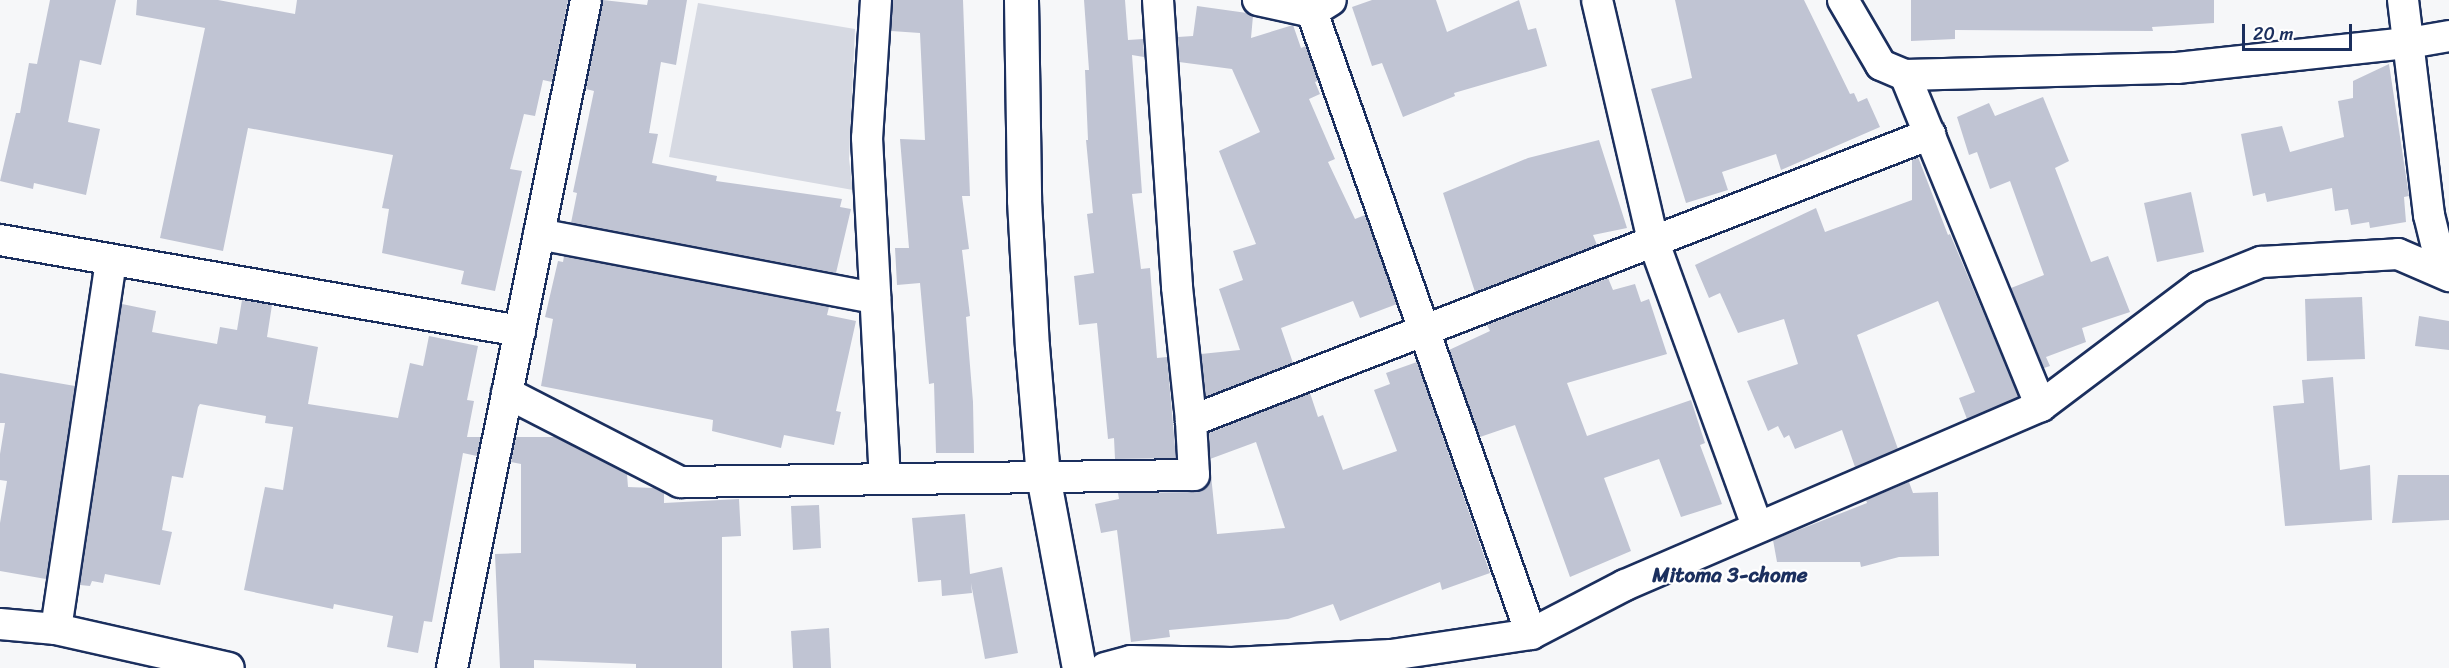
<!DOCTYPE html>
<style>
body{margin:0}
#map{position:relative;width:2449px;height:668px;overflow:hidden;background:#f6f7f9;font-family:Sriracha,sans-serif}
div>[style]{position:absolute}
.green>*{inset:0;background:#d6d9e2}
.building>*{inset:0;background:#c0c4d3}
.roads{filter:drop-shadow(2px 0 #1b2f5e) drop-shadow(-2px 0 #1b2f5e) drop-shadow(0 2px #1b2f5e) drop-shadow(0 -2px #1b2f5e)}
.street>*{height:30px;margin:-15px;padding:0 15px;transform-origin:15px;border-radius:15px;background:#fff}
.secondary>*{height:33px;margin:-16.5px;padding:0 16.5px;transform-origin:16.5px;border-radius:16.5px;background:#fff}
span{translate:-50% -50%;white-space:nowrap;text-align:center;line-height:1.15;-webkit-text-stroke:4.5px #fff;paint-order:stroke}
.neighbourhood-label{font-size:21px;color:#1b2f5e;font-weight:700}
.scale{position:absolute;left:2242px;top:24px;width:110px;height:27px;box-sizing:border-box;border:3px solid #1b2f5e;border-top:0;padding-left:8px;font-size:18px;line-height:21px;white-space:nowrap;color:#1b2f5e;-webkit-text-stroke:4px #fff;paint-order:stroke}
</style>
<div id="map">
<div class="green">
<i style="clip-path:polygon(698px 3px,855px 29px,849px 159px,853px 190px,669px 157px)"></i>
</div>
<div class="building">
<i style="clip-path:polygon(50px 0,116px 0,101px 65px,80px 60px,68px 122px,100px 129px,86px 195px,34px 183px,33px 189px,0 181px,16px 113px,20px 113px,29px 63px,37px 64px)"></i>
<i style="clip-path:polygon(137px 0,218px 0,295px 14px,297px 0,568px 0,552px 82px,543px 80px,535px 116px,524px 114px,510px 169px,522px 171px,495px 291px,461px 284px,464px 271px,382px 253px,389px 209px,382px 208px,393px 155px,248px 128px,223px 251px,160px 238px,205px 28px,136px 15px)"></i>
<i style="clip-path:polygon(603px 0,647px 5px,648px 0,687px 0,676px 65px,661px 62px,649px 133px,658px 134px,652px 163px,717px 176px,716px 181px,842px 199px,840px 207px,851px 209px,836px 273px,571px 223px,577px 193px,573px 192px,594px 91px,586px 89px)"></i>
<i style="clip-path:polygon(893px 0,963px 0,970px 196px,962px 196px,969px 249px,962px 250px,970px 316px,966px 317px,973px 402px,974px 453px,936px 453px,934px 383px,929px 384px,920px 283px,897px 285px,895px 248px,909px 248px,900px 139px,925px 140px,920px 33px,891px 31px)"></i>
<i style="clip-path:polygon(1084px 0,1125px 0,1128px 40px,1143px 39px,1144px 57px,1132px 55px,1142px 193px,1132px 194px,1141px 269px,1150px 268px,1157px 358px,1167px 357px,1176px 458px,1115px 459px,1114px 438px,1108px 439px,1097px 323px,1079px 325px,1074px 276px,1094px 273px,1087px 214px,1093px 213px,1086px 140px,1088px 140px,1085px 70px,1089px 70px)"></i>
<i style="clip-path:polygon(1372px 0,1436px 0,1447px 32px,1519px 0,1528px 30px,1536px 28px,1547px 66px,1454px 93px,1455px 96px,1403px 117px,1382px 63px,1372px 66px,1352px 7px)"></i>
<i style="clip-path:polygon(1675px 0,1804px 0,1850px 94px,1854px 93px,1858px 102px,1867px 98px,1880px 127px,1781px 170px,1776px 154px,1722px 172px,1728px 190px,1686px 203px,1651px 89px,1692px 78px)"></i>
<i style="clip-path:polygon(1911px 0,2214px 0,2214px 23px,2152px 27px,2153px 31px,1955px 30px,1955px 39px,1911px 41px)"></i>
<i style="clip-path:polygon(1197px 6px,1247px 13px,1253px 16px,1251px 38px,1293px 25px,1301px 48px,1306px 46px,1318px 81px,1315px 82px,1320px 94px,1309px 99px,1335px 159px,1328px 162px,1355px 219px,1365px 215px,1397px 304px,1360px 318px,1353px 301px,1281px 328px,1293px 363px,1206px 397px,1201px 354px,1240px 350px,1219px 289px,1243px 280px,1233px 251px,1256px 244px,1219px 151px,1260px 132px,1232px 69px,1179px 62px,1178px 37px,1193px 36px)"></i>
<i style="clip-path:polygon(2389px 64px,2409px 196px,2404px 197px,2406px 222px,2370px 228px,2369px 222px,2351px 225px,2348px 209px,2335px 211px,2332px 188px,2267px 202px,2265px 193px,2253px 196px,2241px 134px,2282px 126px,2290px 152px,2344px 137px,2338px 101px,2353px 98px,2353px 81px)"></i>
<i style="clip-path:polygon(2043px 97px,2069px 161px,2055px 168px,2091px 262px,2108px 256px,2130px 312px,2082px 328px,2086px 342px,2046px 357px,2050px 366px,2044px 368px,2011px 288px,2044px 275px,2010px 181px,1990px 189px,1977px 152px,1969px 155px,1957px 117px,1989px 103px,1995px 116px)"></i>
<i style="clip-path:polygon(1599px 140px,1627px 228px,1593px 235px,1597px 245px,1475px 292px,1443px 193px,1528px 158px)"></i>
<i style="clip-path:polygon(1918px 157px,1948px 235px,1950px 234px,2019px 397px,1967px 419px,1959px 398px,1975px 392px,1938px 301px,1857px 335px,1898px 449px,1855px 467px,1842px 430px,1795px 449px,1789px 435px,1784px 438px,1778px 426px,1768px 431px,1747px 381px,1798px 364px,1784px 319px,1738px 333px,1720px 293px,1709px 298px,1695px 265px,1816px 208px,1825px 232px,1912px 200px,1912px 160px)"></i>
<i style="clip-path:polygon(2191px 192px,2204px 252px,2157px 262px,2144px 203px)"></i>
<i style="clip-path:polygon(564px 256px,829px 307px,827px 315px,856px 321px,836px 411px,841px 412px,834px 445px,784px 435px,781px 448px,712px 431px,713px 420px,541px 386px,553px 319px,545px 317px,558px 261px,563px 262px)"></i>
<i style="clip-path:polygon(1608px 278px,1613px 290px,1635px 284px,1641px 302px,1649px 299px,1667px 354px,1567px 383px,1587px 436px,1691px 400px,1705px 443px,1700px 445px,1722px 504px,1681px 517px,1659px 459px,1604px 478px,1631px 551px,1570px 577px,1515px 425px,1480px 437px,1449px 350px,1490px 331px,1487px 325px)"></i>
<i style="clip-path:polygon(2362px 297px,2365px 359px,2307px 361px,2305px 299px)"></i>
<i style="clip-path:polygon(242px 300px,272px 305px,267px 337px,318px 347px,308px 404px,398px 418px,410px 363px,423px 366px,429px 336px,478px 346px,467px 400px,474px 401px,467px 437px,481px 437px,477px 456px,463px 453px,432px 622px,424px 621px,418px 653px,387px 647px,393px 616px,334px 604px,333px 609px,244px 590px,265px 487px,283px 490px,293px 427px,265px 423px,266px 416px,200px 404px,198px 407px,183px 478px,172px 476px,162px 530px,172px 532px,160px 585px,105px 574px,103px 583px,92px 581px,90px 586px,80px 585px,122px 304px,156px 311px,152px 332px,217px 344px,220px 327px,237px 330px)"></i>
<i style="clip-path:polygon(2419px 316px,2449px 321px,2449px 350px,2415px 346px)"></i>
<i style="clip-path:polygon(1417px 362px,1490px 573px,1442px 590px,1440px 582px,1340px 621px,1333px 604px,1288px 619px,1169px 630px,1170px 637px,1131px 642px,1117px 530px,1101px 533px,1095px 504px,1119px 499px,1118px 493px,1195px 492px,1203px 489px,1211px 475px,1217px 534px,1285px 528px,1256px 442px,1210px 459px,1209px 433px,1310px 393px,1318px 417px,1323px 415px,1343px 470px,1397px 451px,1374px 390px,1390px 384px,1386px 373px)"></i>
<i style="clip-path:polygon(0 373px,75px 386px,46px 579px,0 571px,0 523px,7px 481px,0 480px,0 454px,5px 423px,0 423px)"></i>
<i style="clip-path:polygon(2333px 377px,2340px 470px,2370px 465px,2372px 520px,2285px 526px,2273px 406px,2304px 403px,2302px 380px)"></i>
<i style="clip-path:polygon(516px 437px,555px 437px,627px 474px,628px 487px,654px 488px,664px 493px,664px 503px,739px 499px,741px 536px,722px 537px,722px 668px,636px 668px,636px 664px,534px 660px,534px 668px,500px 668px,495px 554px,521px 553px,521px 464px,511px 462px)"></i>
<i style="clip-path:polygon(2398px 475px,2449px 475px,2449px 520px,2392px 523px)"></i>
<i style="clip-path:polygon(1909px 482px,1913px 493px,1938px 492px,1939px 556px,1899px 557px,1861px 567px,1860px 562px,1777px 562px,1773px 540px,1867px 503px,1866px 500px)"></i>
<i style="clip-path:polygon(819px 505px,821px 548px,793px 550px,791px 506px)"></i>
<i style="clip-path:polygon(965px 514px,970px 574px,1002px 567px,1018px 653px,985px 659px,971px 583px,972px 593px,942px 596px,941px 580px,918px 582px,912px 518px)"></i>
<i style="clip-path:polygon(829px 628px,831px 668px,793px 668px,791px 631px)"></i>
</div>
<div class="roads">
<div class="street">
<i style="left:876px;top:0;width:138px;rotate:93.7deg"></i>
<i style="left:867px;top:138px;width:341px;rotate:87deg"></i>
<i style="left:1158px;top:0;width:288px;rotate:86.2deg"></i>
<i style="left:1177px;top:287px;width:135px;rotate:84deg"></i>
<i style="left:1258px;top:0;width:55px;rotate:12.5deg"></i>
<i style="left:1312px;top:12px;width:22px;rotate:-32deg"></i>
<i style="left:1597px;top:0;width:246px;rotate:76.9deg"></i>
<i style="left:1653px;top:240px;width:304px;rotate:70deg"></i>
<i style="left:1843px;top:0;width:75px;rotate:59.7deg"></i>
<i style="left:1881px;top:65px;width:26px;rotate:23deg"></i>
<i style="left:1905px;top:75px;width:272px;rotate:-1.5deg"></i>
<i style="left:2177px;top:68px;width:233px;rotate:-6.2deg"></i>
<i style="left:2409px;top:43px;width:41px;rotate:-9.9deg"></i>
<i style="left:2403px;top:0;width:217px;rotate:83.1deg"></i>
<i style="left:2429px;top:215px;width:59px;rotate:76.2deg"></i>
<i style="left:1312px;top:12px;width:659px;rotate:70.6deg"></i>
<i style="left:1905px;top:75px;width:358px;rotate:67.7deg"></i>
<i style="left:539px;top:234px;width:342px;rotate:10.8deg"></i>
<i style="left:0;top:240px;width:528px;rotate:9.93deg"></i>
<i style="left:507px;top:393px;width:195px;rotate:27.2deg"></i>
<i style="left:680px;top:482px;width:514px;rotate:-0.78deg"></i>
<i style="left:1194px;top:475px;width:54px;rotate:-93.2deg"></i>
<i style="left:1191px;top:421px;width:793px;rotate:-21.22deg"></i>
<i style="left:0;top:624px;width:56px;rotate:5.1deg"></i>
<i style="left:56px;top:629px;width:177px;rotate:12.7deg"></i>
<i style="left:56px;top:629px;width:373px;rotate:-81.5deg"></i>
<i style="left:452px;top:668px;width:681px;rotate:-78.66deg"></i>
<i style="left:1105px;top:668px;width:27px;rotate:-15deg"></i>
<i style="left:1131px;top:661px;width:101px;rotate:1.1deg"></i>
<i style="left:1232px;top:663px;width:159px;rotate:-2.9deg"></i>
<i style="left:1391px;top:655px;width:142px;rotate:-8.5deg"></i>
<i style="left:1531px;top:634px;width:106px;rotate:-27.5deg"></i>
<i style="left:1625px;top:585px;width:453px;rotate:-23.3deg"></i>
<i style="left:2041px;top:406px;width:198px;rotate:-37deg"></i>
<i style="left:2199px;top:287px;width:67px;rotate:-22deg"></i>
<i style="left:2261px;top:262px;width:137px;rotate:-3.3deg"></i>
<i style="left:2398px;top:254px;width:56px;rotate:23.3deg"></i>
</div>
<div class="secondary">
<i style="left:1021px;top:0;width:200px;rotate:89.1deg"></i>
<i style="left:1024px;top:200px;width:146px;rotate:86.9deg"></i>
<i style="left:1032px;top:346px;width:130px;rotate:85.2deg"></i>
<i style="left:1043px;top:476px;width:195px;rotate:79.4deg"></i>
</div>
</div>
<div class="neighbourhood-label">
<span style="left:1730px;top:575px">Mitoma 3-chome</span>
</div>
<div class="scale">20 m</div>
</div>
